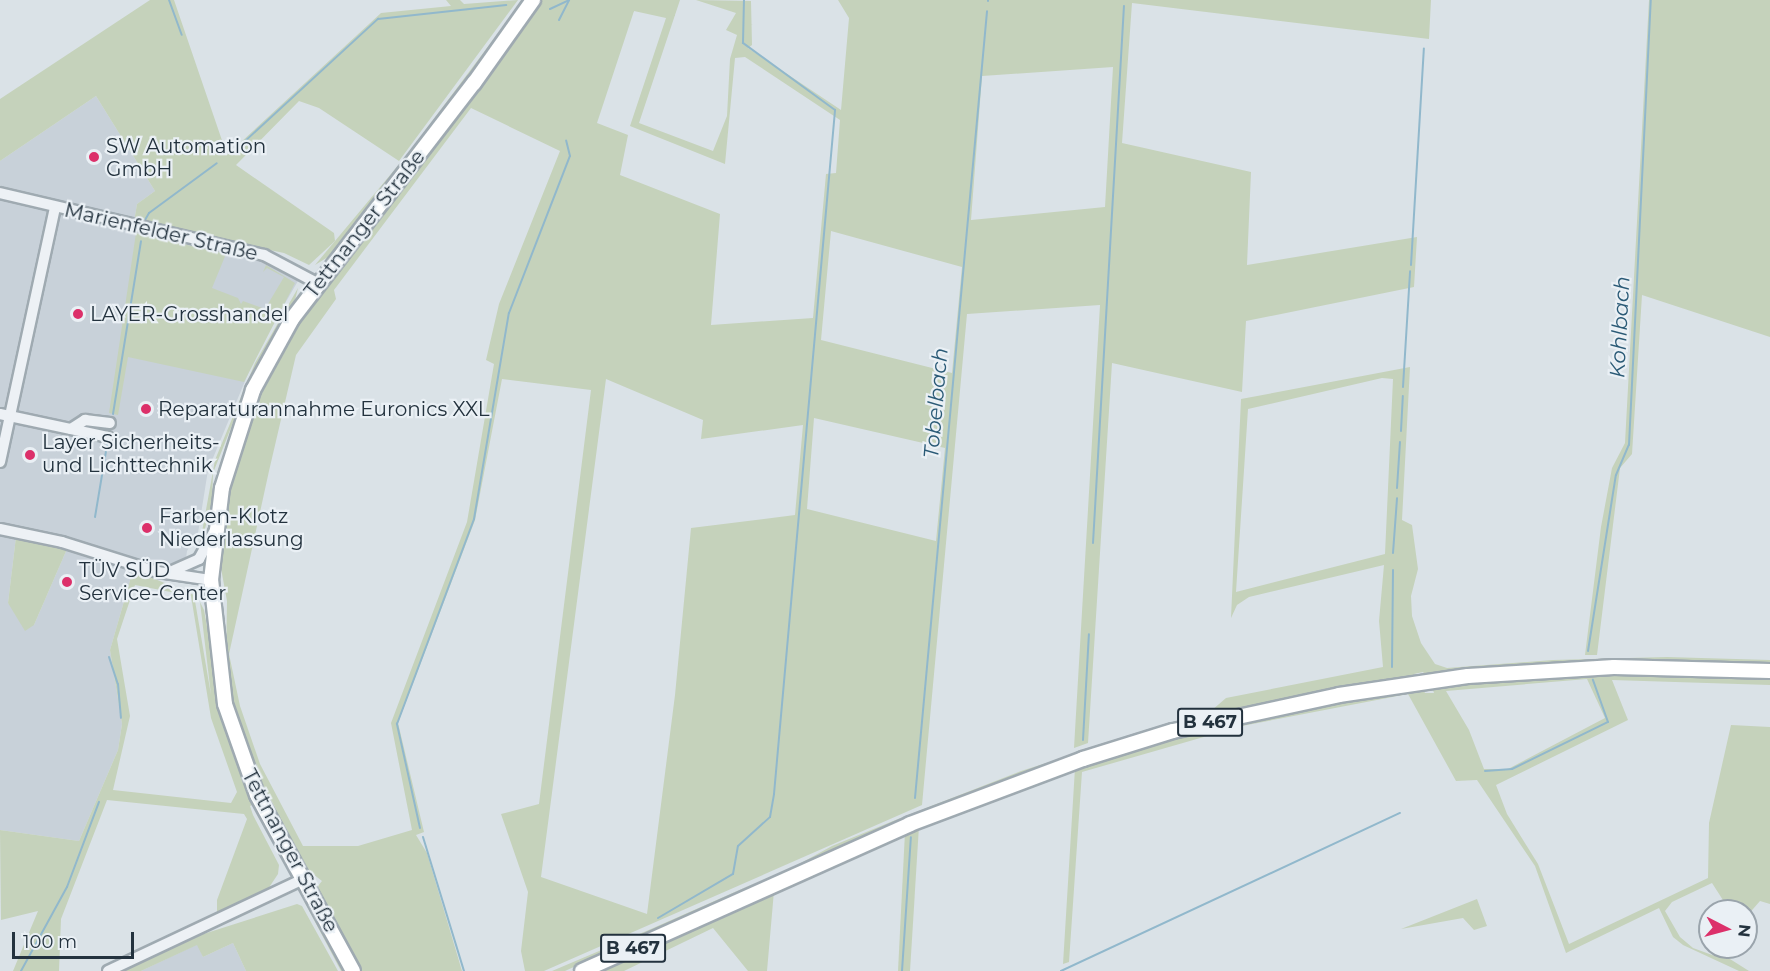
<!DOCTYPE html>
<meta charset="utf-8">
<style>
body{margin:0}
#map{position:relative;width:1770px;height:971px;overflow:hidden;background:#dae2e7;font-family:Montserrat,sans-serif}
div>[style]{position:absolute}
.built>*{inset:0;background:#c8d1d9}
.green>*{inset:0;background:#c5d2bb}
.stream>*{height:2px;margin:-1px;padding:0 1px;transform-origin:1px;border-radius:1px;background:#91b8cc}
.roads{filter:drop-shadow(2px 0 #9faab1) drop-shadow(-2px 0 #9faab1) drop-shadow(0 2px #9faab1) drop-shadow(0 -2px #9faab1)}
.minor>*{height:10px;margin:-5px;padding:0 5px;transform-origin:5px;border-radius:5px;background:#edf1f5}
.major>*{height:14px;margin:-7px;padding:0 7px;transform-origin:7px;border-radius:7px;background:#fff}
.dots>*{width:16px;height:16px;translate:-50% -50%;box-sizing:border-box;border:3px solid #eaf0f5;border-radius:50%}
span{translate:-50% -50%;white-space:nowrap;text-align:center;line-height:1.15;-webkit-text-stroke:4.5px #eaf0f5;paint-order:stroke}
.shield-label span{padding:2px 4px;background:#eaf0f5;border:2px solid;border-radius:4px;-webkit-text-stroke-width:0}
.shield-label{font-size:18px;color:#23323e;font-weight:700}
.poi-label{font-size:20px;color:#23323e}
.left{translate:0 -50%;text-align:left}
.street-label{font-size:20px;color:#23323e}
.water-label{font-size:21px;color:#2a5a76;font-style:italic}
.north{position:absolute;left:1698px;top:899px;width:60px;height:60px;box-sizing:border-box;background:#eaf0f5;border:2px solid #9aa4ac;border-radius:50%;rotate:96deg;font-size:16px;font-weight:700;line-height:24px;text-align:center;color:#23323e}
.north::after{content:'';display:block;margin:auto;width:21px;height:27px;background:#dc306a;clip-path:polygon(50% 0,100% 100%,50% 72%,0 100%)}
.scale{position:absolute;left:12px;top:932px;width:122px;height:27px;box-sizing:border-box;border:3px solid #23323e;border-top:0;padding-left:8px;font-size:18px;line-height:21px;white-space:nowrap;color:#23323e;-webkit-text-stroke:4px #eaf0f5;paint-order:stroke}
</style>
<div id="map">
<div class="built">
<i style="clip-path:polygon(96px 96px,155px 191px,137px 204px,134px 222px,233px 248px,302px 274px,258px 350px,208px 470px,198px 533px,187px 551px,184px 573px,0 525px,0 161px)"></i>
<i style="clip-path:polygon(0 535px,16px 537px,8px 603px,34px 625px,67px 549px,133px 570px,110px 650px,122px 724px,118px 750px,79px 841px,0 830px)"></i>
<i style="clip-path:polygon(233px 943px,246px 971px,141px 971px,198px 944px,203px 957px)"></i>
</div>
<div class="green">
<i style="clip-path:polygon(150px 0,174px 0,227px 155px,381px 13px,451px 6px,446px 0,460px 0,464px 4px,518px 0,399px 161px,319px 108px,299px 101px,236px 165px,334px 233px,335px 241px,309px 265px,284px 253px,134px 222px,137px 204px,155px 191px,96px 96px,0 161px,0 99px)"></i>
<i style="clip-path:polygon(evenodd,538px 0,680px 0,639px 123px,713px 151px,727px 116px,730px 59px,737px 35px,726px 30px,736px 13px,696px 0,751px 1px,752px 45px,748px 48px,841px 110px,849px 18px,838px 0,1431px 0,1429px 39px,1132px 3px,1122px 143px,1251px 172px,1247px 265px,1417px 237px,1414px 287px,1246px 321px,1242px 392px,1112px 363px,1088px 743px,1074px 748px,1100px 305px,967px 314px,922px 805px,544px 971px,525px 971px,521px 951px,528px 892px,501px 814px,539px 804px,591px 390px,502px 379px,475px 520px,398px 723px,424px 832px,416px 835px,427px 853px,462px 971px,361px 971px,320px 895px,318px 886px,322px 881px,304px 867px,261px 795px,234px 718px,226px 668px,227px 601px,220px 563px,228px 489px,261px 387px,293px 331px,538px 0,634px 11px,666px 18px,630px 126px,725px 164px,735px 58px,745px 57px,840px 120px,836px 173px,826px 174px,813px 318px,711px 325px,720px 214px,620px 175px,628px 135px,597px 123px,634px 11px,538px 0,1113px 67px,1105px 207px,971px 220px,982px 76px,1113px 67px,538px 0,471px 108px,560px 151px,499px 304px,486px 360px,494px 364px,467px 522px,391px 723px,412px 830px,358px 846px,303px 846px,260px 764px,240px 706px,229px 654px,269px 471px,296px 355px,336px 299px,334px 290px,471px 108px,538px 0,831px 231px,962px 267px,952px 373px,821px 340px,831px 231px,538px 0,606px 379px,703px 420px,701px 439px,803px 425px,795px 515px,691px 528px,675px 695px,647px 914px,541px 877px,606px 379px,538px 0,814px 418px,945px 448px,936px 541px,807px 509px,814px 418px)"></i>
<i style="clip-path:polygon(1649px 0,1770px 0,1770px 337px,1642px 295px,1632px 454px,1620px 468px,1597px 655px,1585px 655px,1601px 527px,1612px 468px,1625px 443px)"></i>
<i style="clip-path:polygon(511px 16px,514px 20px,392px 181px,328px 257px,315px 265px,406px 156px)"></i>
<i style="clip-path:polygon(136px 233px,226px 254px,212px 288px,238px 298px,241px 304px,243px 301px,265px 309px,284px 277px,267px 268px,263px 272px,266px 265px,295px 283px,244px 382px,128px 357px,118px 415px,109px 413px)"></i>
<i style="clip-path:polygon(298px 288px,294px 304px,250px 380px,213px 473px,212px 503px,198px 554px,215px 460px,255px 363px)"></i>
<i style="clip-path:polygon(evenodd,1410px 367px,1402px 520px,1412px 525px,1418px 569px,1411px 596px,1412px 616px,1421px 643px,1435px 664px,1447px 668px,1553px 660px,1667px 657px,1770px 660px,1770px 665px,1614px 662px,1426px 676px,1423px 672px,1414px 674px,1416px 677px,1262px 704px,1161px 730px,866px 836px,790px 869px,832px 846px,898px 819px,1021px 771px,1211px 711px,1226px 698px,1383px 667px,1379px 621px,1384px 565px,1249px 597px,1237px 605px,1231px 618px,1241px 399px,1410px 367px,1382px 378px,1393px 379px,1385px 554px,1236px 592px,1248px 409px,1382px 378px)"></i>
<i style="clip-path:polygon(16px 537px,67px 549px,34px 625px,25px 631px,8px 603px)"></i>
<i style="clip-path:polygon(evenodd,133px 570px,194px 595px,211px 695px,200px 602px,204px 610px,226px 730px,254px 804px,250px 806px,253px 815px,279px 865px,278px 874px,268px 889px,217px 914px,217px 900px,247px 819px,244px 814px,107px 800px,61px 919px,59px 971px,13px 971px,38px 911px,1px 920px,0 830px,79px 841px,118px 750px,122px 724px,110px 650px,133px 570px,135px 585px,191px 596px,211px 718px,237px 792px,231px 803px,113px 790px,130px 716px,117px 639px,135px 585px)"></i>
<i style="clip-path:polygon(evenodd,1609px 674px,1770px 676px,1770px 685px,1612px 680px,1628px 720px,1496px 785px,1507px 814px,1538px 864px,1569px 944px,1708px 878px,1709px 823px,1731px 725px,1770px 727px,1770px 904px,1760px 901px,1746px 917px,1746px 911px,1730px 911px,1712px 883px,1672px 902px,1665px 911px,1680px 937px,1693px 948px,1715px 956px,1722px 954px,1749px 971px,1739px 971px,1683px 945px,1673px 937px,1659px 908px,1566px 953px,1535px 866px,1477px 780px,1456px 781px,1408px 694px,1242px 726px,1082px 772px,1069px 962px,1063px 964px,1075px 768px,1238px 721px,1355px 699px,1422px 688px,1425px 693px,1434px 693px,1432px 687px,1506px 679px,1609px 674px,1587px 679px,1605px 718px,1508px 769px,1484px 769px,1469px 730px,1446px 691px,1587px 679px)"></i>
<i style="clip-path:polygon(919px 826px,910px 971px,898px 971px,905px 832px)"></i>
<i style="clip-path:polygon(762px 880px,565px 971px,552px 971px,651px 929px)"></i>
<i style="clip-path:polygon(774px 891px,767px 971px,748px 971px,713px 928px,624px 971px,599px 971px)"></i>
<i style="clip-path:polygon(1477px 899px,1487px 926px,1474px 930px,1463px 918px,1401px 929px)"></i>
<i style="clip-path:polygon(304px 901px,309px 907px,345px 971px,341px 971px)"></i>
<i style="clip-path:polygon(297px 904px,302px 906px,338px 971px,246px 971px,233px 943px,203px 957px,197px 945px,141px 971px,122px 971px,194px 937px)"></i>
</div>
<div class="stream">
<i style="left:169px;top:0;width:37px;rotate:70deg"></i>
<i style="left:988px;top:1px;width:1px;rotate:-90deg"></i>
<i style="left:550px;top:9px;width:21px;rotate:-25deg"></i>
<i style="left:559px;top:20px;width:22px;rotate:-63deg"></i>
<i style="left:231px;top:154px;width:200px;rotate:-42.6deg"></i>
<i style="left:378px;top:19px;width:129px;rotate:-6.2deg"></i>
<i style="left:145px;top:220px;width:8px;rotate:-60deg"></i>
<i style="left:149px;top:213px;width:84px;rotate:-36.3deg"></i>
<i style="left:1411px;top:265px;width:217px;rotate:-86.6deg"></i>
<i style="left:1403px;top:387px;width:116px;rotate:-86.5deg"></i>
<i style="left:113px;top:414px;width:175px;rotate:-80.8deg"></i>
<i style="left:1401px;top:431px;width:35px;rotate:-87deg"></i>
<i style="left:1397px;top:488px;width:46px;rotate:-86.3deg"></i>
<i style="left:95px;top:517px;width:73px;rotate:-80.5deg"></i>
<i style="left:1093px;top:543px;width:538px;rotate:-86.7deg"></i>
<i style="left:1393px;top:553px;width:55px;rotate:-85.8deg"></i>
<i style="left:1588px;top:651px;width:178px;rotate:-81deg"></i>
<i style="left:1616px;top:475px;width:33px;rotate:-67deg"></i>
<i style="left:1629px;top:445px;width:446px;rotate:-87.2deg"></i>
<i style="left:109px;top:657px;width:28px;rotate:72deg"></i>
<i style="left:118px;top:684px;width:34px;rotate:85deg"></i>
<i style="left:1392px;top:667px;width:97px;rotate:-89.4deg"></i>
<i style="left:1083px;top:740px;width:106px;rotate:-86.8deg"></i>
<i style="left:1485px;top:771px;width:27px;rotate:-4deg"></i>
<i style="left:1512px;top:769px;width:107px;rotate:-26.1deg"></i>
<i style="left:1608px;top:722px;width:45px;rotate:-109.7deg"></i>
<i style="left:915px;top:798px;width:790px;rotate:-84.77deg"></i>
<i style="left:420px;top:828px;width:107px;rotate:-102.5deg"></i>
<i style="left:397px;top:724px;width:219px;rotate:-69.4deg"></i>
<i style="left:474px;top:519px;width:209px;rotate:-80.4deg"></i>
<i style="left:509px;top:313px;width:168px;rotate:-68.8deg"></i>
<i style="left:570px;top:156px;width:16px;rotate:-104deg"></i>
<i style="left:423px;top:837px;width:140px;rotate:73deg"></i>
<i style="left:658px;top:918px;width:87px;rotate:-30.4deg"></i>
<i style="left:733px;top:874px;width:28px;rotate:-80deg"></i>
<i style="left:738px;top:846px;width:43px;rotate:-42.2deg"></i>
<i style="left:770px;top:817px;width:23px;rotate:-80deg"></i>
<i style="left:774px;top:794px;width:687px;rotate:-84.9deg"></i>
<i style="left:835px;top:110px;width:114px;rotate:-143.9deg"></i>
<i style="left:743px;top:43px;width:43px;rotate:-88.7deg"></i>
<i style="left:21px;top:971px;width:96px;rotate:-61.3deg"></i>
<i style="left:67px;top:887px;width:91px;rotate:-69.4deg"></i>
<i style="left:902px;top:971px;width:134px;rotate:-86.2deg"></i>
<i style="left:1061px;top:971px;width:374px;rotate:-25deg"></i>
</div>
<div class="roads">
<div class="minor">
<i style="left:0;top:193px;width:271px;rotate:13.2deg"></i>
<i style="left:264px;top:255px;width:60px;rotate:27.8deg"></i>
<i style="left:0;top:414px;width:110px;rotate:12deg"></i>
<i style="left:71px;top:429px;width:17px;rotate:-33deg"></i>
<i style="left:85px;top:420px;width:25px;rotate:7deg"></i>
<i style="left:0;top:462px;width:260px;rotate:-77.8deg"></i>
<i style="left:0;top:529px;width:63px;rotate:11.8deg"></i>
<i style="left:62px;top:542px;width:101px;rotate:17.4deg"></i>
<i style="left:158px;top:572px;width:54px;rotate:8.6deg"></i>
<i style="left:170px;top:572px;width:32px;rotate:-24deg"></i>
<i style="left:199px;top:559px;width:33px;rotate:-61deg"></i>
<i style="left:108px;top:971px;width:213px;rotate:-25.2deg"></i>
</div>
<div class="major">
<i style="left:353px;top:971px;width:200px;rotate:-118.6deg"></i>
<i style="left:257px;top:795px;width:96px;rotate:-109.4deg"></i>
<i style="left:225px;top:704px;width:125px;rotate:-96.4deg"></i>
<i style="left:211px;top:580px;width:93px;rotate:-83.2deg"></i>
<i style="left:222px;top:488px;width:103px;rotate:-72.4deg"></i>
<i style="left:253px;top:390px;width:81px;rotate:-61.2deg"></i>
<i style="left:292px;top:319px;width:298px;rotate:-52.4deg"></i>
<i style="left:474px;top:83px;width:102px;rotate:-54.6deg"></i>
<i style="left:582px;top:971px;width:359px;rotate:-24.1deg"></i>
<i style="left:910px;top:824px;width:185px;rotate:-20.6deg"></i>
<i style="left:1083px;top:759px;width:94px;rotate:-17.3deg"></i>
<i style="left:1173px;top:731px;width:170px;rotate:-12.2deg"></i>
<i style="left:1339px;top:695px;width:130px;rotate:-8.4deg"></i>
<i style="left:1468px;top:676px;width:146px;rotate:-3.5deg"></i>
<i style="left:1614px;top:667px;width:156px;rotate:1.5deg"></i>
</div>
</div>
<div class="dots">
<i style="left:94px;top:157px;background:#dc306a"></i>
<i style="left:78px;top:314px;background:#dc306a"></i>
<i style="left:146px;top:409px;background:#dc306a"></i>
<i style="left:30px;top:455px;background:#dc306a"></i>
<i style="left:147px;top:528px;background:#dc306a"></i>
<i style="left:67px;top:582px;background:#dc306a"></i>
</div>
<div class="shield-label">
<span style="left:1210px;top:722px">B 467</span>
<span style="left:633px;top:948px">B 467</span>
</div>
<div class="poi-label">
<span class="left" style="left:106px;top:158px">SW Automation<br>GmbH</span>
<span class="left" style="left:90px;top:314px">LAYER-Grosshandel</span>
<span class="left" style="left:158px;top:409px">Reparaturannahme Euronics XXL</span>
<span class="left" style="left:42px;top:454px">Layer Sicherheits-<br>und Lichttechnik</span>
<span class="left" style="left:159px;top:528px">Farben-Klotz<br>Niederlassung</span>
<span class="left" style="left:79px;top:582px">TÜV SÜD<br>Service-Center</span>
</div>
<div class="street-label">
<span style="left:365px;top:224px;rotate:-52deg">Tettnanger Straße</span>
<span style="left:161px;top:232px;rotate:13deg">Marienfelder Straße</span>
<span style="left:290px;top:851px;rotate:62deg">Tettnanger Straße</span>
</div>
<div class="water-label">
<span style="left:1620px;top:327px;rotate:-87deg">Kohlbach</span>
<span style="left:936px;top:403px;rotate:-85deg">Tobelbach</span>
</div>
<div class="north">N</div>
<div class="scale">100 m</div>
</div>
